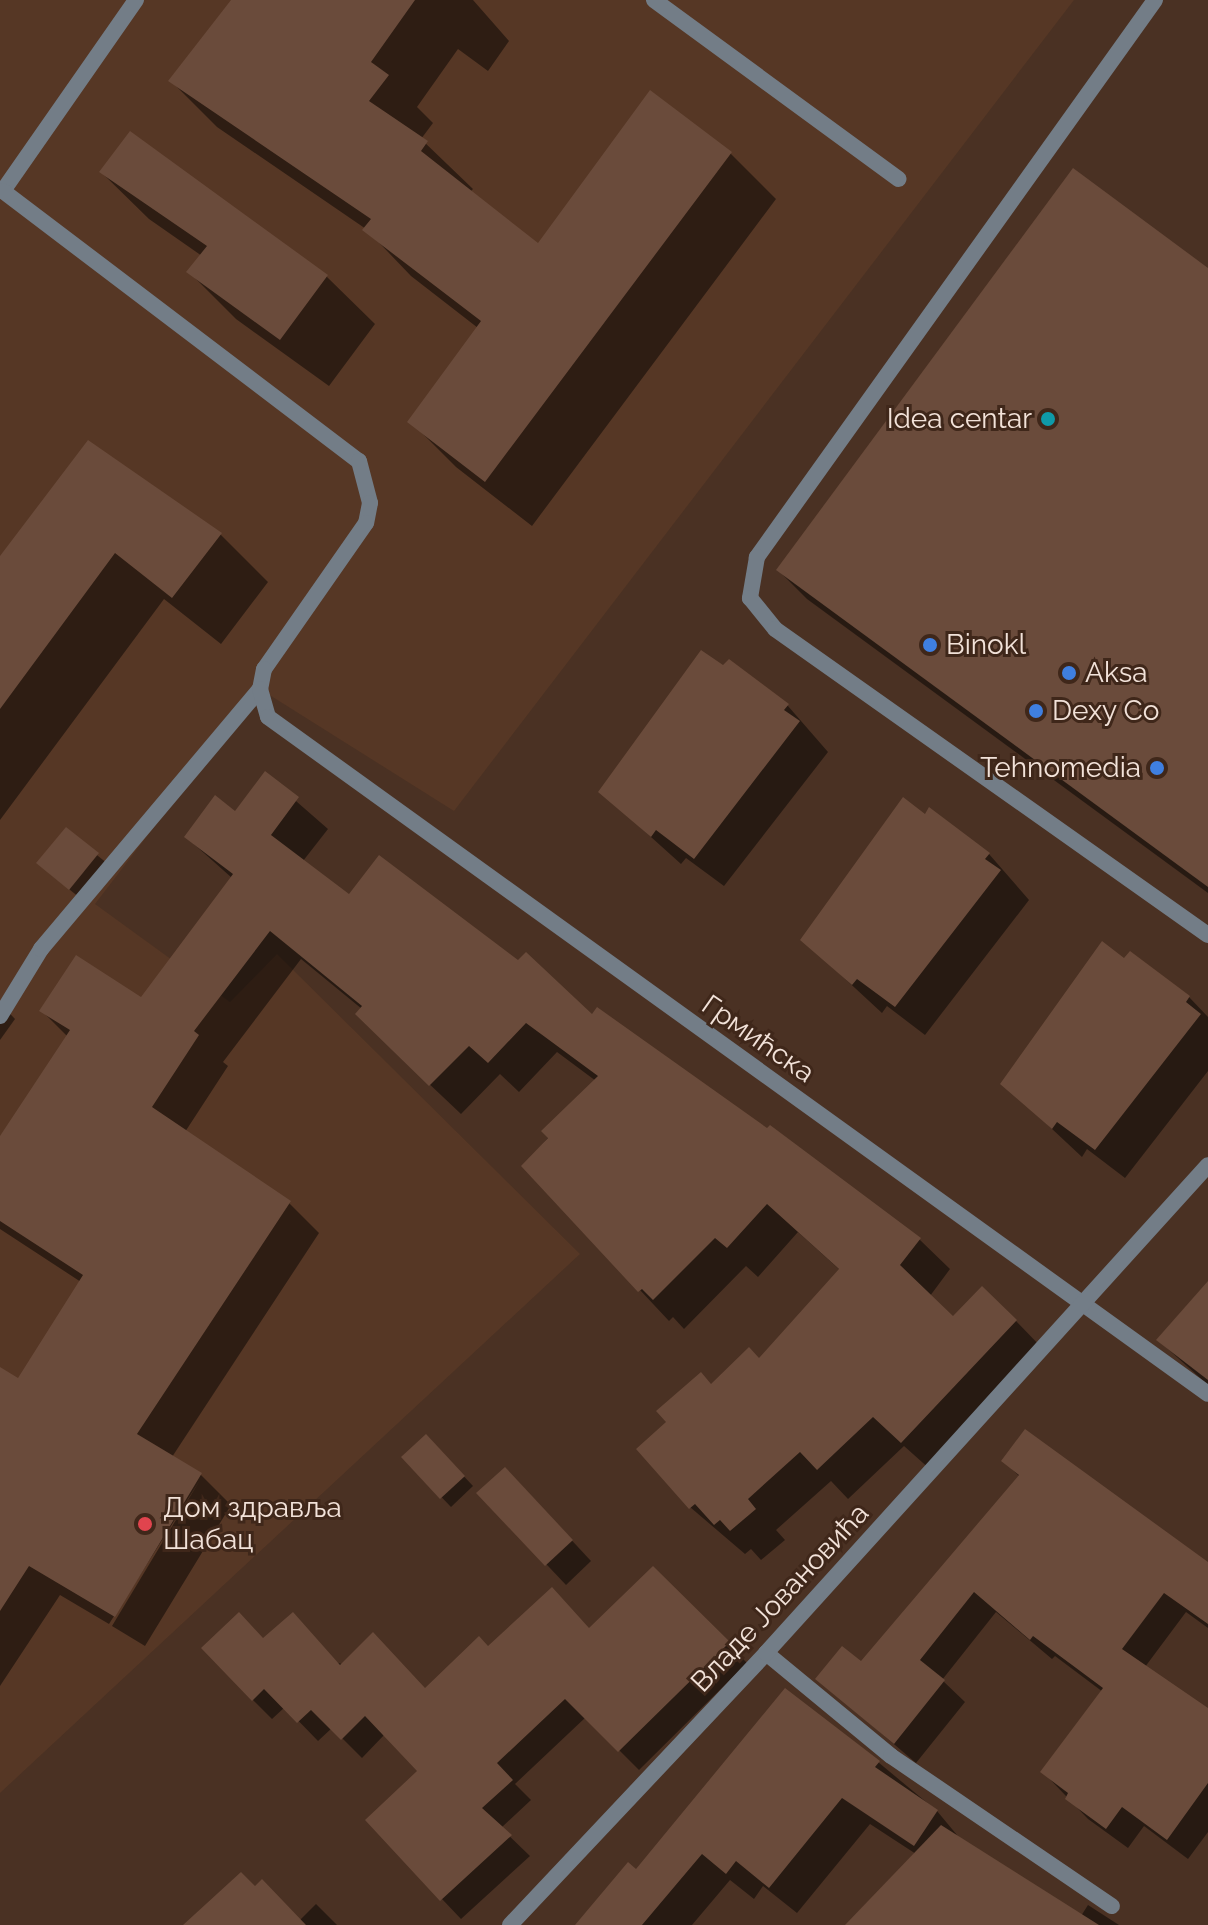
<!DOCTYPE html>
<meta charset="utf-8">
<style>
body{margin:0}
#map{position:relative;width:1208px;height:1925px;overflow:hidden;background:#4a3123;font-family:Raleway,sans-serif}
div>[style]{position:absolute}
.built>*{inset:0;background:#563725}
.shadow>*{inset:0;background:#0007}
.building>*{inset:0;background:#6a4b3b}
.service>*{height:16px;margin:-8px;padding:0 8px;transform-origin:8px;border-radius:8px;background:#737d87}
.minor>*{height:16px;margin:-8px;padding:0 8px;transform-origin:8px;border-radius:8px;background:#737d87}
.dots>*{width:22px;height:22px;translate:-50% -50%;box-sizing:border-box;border:4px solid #3f271a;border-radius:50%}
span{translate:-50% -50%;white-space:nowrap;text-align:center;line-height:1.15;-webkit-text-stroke:6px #3f271a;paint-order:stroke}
.poi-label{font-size:28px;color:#f2e2d9}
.right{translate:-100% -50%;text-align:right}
.left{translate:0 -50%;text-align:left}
.street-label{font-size:28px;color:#f2e2d9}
</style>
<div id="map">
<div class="built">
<i style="clip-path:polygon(0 0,1074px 0,454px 811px,260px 689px,95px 904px,230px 1002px,277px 954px,580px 1254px,0 1793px)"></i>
</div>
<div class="shadow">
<i style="clip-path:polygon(233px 0,473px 0,509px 41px,488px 71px,458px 49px,417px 107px,433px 123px,421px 139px,473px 189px,470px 192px,538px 245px,730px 153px,776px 199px,532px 526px,456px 467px,410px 421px,478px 328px,411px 276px,366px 229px,217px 127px,171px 81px)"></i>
<i style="clip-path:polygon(130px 134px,327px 277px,375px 324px,329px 386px,236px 319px,189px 272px,202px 256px,149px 219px,101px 172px)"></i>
<i style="clip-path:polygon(1208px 270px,1208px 893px,807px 599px,778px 570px)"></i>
<i style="clip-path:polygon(88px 442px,221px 535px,268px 582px,221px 644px,164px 599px,0 820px,0 560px)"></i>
<i style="clip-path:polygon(729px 661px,788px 706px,828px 752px,724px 886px,686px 858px,681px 864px,601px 792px)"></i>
<i style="clip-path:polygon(265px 774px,328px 829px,303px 861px,350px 896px,592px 1017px,767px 1131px,770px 1128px,920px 1240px,950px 1269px,930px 1296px,954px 1319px,1016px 1321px,1045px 1351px,932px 1471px,904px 1446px,848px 1499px,831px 1481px,776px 1530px,785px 1540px,761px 1560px,751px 1549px,745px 1554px,690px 1507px,712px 1386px,759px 1360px,841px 1271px,798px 1232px,758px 1277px,746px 1266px,684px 1329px,673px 1317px,669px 1321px,524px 1166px,596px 1081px,557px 1052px,519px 1092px,500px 1074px,461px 1114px,387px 1044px,362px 1009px,301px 959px,223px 1062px,228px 1066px,185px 1132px,289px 1203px,319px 1233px,172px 1457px,201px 1475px,231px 1505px,145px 1646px,112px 1626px,200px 1480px,109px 1624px,60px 1595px,0 1686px,0 1369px,18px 1380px,81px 1282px,0 1229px,0 1140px,68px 1037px,42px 1011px,142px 1000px,232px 878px,186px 837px,235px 814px)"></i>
<i style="clip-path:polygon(925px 817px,989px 854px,1029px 900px,925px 1035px,887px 1006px,882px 1013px,802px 939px)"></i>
<i style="clip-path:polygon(66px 830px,108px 864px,80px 898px,49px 873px)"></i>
<i style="clip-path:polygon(1125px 960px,1189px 997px,1208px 1017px,1208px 1071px,1125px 1178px,1087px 1149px,1082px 1157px,1003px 1083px)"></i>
<i style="clip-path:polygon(0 1003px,15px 1019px,0 1040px)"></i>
<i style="clip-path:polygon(1208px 1284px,1208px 1385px,1158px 1340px)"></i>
<i style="clip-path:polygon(426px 1436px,473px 1486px,451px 1507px,403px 1457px)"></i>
<i style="clip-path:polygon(1004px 1461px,1208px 1564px,1208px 1628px,1186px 1612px,1145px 1667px,1208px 1710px,1208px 1832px,1188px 1859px,1144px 1826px,1128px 1848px,1088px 1819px,1043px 1772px,1103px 1692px,1055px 1656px,1052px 1659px,996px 1612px,942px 1680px,965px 1702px,916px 1763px,818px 1679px,861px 1663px,1020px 1477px)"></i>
<i style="clip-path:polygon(524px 1489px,591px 1561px,566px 1585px,479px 1493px)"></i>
<i style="clip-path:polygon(653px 1568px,747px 1663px,639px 1770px,586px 1717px,515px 1784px,531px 1800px,501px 1828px,530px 1856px,461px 1919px,368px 1821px,420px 1771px,385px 1734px,362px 1758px,332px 1728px,318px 1741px,285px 1707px,272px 1719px,253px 1700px,264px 1640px,426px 1690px,488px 1648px,590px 1630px)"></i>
<i style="clip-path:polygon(878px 1762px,937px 1811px,962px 1841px,1081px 1916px,1088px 1905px,1119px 1925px,848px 1925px,916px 1854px,870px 1824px,797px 1913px,763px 1886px,754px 1899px,730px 1880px,692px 1925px,577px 1925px,636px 1872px)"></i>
<i style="clip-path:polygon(255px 1889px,300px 1920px,316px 1904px,337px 1925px,186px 1925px)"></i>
</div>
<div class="building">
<i style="clip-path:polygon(231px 0,415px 0,371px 62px,389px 75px,369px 101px,428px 141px,421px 151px,538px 243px,650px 90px,732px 152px,485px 482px,407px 422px,481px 321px,362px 230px,371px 219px,168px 81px)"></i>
<i style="clip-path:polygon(130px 131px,328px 275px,280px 340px,186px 272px,207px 246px,99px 172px)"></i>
<i style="clip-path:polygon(1073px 168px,1208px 268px,1208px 887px,776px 570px)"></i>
<i style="clip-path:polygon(88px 440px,222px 533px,172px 598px,115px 553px,0 709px,0 556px)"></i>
<i style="clip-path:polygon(701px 650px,723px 665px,729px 659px,789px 704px,784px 710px,800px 721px,694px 859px,656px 830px,651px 837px,598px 792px)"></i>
<i style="clip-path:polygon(265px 771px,299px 797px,271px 835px,349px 894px,379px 855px,518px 960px,526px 952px,592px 1014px,597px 1007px,767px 1128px,770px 1125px,921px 1238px,900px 1265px,953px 1316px,982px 1286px,1017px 1320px,901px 1443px,873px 1417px,817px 1470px,800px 1452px,748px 1499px,756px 1509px,730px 1531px,720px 1520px,714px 1525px,695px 1504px,689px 1509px,636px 1449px,666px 1422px,656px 1411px,701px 1372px,711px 1384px,749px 1347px,759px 1358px,839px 1269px,767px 1204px,727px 1248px,715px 1238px,653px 1300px,642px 1289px,638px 1292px,521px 1166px,548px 1138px,541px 1131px,598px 1076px,526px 1023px,488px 1063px,469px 1046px,429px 1086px,355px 1014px,362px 1006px,270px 931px,194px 1031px,199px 1035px,152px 1107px,291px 1201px,137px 1434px,202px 1473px,115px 1617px,29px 1566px,0 1611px,0 1367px,18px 1378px,83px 1275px,0 1221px,0 1136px,70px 1030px,39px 1011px,76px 955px,141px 997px,233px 874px,184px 837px,215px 795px,235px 811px)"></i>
<i style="clip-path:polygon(903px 797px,925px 814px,929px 807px,990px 853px,985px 859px,1001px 870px,895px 1007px,857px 979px,852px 985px,800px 940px)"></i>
<i style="clip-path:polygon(66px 827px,99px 853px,69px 890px,36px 863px)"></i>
<i style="clip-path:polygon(1102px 941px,1124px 958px,1130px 951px,1190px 996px,1186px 1002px,1201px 1014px,1095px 1150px,1057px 1122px,1052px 1129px,1000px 1084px)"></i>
<i style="clip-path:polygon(1208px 1281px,1208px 1380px,1156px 1340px)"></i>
<i style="clip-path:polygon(1025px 1429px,1208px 1562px,1208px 1624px,1164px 1593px,1122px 1649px,1208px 1708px,1208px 1783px,1167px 1840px,1122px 1807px,1106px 1829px,1065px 1799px,1068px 1793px,1040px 1772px,1103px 1688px,1033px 1636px,1030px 1640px,974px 1592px,920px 1660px,945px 1680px,894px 1744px,815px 1679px,842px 1646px,861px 1661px,1019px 1475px,1001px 1461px)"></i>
<i style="clip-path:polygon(426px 1434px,465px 1476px,440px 1499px,401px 1457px)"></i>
<i style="clip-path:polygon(505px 1467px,573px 1540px,545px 1566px,476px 1493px)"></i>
<i style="clip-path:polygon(653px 1566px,730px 1642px,618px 1752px,565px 1699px,497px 1763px,513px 1780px,482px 1808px,512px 1835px,440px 1901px,365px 1820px,417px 1771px,365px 1716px,341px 1740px,311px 1710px,297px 1723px,264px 1689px,252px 1701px,201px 1648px,239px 1612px,263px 1638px,293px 1612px,340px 1665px,373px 1632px,425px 1688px,479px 1636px,488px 1646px,552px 1587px,589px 1628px)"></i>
<i style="clip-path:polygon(785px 1688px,880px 1761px,875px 1767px,938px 1810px,914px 1846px,842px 1798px,769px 1888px,736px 1861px,726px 1874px,702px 1854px,642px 1925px,575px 1925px,628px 1862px,636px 1869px)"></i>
<i style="clip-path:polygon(941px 1825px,1099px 1925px,845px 1925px)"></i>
<i style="clip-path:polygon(241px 1872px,255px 1886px,262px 1879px,306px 1925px,183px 1925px)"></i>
</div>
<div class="service">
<i style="left:654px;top:0;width:303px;rotate:36.2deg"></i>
<i style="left:1155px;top:0;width:685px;rotate:125.55deg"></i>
<i style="left:757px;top:557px;width:42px;rotate:99.7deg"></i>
<i style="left:750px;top:598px;width:40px;rotate:51deg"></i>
<i style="left:775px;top:629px;width:530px;rotate:35.25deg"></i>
<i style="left:0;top:1016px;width:79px;rotate:-58.5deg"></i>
<i style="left:41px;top:949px;width:340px;rotate:-49.9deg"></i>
<i style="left:766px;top:1653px;width:162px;rotate:39.5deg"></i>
<i style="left:891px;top:1756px;width:267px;rotate:34.2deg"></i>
</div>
<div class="minor">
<i style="left:136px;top:0;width:233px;rotate:124.9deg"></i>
<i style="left:3px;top:191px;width:447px;rotate:37.2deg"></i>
<i style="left:359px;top:461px;width:43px;rotate:75.3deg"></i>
<i style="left:370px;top:503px;width:20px;rotate:101deg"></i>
<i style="left:366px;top:523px;width:178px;rotate:124.9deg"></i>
<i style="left:264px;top:669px;width:20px;rotate:101deg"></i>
<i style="left:260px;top:689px;width:29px;rotate:74deg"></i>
<i style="left:268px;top:717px;width:1158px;rotate:35.76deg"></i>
<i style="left:510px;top:1925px;width:374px;rotate:-46.7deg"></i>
<i style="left:766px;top:1653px;width:658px;rotate:-47.83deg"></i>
</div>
<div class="dots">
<i style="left:1048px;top:419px;background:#0f9aa8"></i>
<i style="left:930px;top:645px;background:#3f7fe0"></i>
<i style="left:1069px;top:673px;background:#3f7fe0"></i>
<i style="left:1036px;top:711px;background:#3f7fe0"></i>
<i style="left:1157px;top:768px;background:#3f7fe0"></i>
<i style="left:145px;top:1524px;background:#e0444e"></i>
</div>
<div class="poi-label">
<span class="right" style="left:1032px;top:419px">Idea centar</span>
<span class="left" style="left:946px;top:645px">Binokl</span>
<span class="left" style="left:1085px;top:673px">Aksa</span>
<span class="left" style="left:1052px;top:711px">Dexy Co</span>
<span class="right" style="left:1141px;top:768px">Tehnomedia</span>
<span class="left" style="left:163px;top:1524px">Дом здравља<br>Шабац</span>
</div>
<div class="street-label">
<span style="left:758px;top:1039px;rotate:35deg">Грмићска</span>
<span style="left:780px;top:1598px;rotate:-47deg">Владе Јовановића</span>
</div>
</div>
